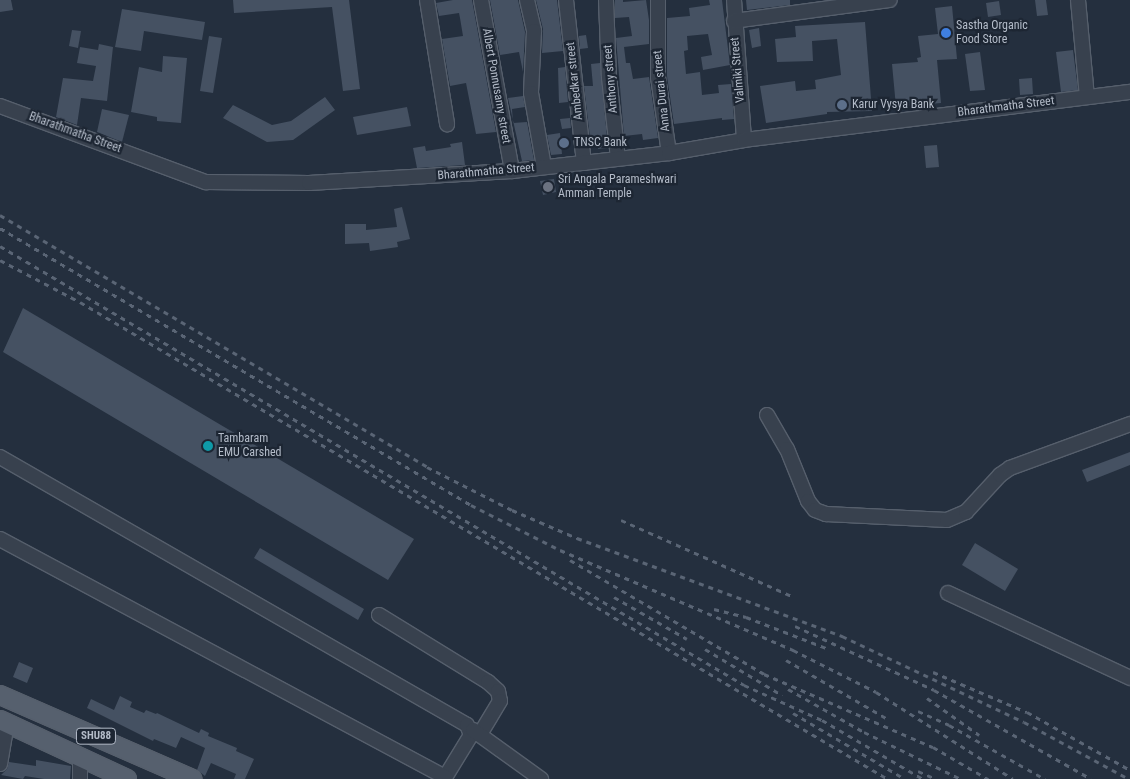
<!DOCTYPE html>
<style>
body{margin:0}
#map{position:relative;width:1130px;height:779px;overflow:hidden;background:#242f3e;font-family:"Roboto Condensed",sans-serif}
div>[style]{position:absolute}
.building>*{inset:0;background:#455162}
.roads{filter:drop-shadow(1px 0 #565f6c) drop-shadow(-1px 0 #565f6c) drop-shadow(0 1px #565f6c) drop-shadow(0 -1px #565f6c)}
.minor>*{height:14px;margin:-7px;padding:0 7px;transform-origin:7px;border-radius:7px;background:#38414e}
.major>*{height:18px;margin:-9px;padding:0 9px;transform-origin:9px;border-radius:9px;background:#56606e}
.rail>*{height:3px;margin-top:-1.5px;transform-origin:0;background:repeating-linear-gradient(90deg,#5a6575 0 5px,transparent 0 10px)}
.dots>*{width:14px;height:14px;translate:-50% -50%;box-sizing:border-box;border:2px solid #1d2633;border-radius:50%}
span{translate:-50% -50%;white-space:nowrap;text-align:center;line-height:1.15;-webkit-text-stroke:4.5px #1d2633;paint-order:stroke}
.shield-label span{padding:1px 4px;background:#1d2633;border:1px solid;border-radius:4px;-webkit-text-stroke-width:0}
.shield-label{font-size:11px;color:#b4bcc9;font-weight:700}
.poi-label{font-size:12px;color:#b4bcc9}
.left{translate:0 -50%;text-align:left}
.street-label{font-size:12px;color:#b4bcc9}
</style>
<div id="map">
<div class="building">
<i style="clip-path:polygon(0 0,11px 0,13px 10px,0 12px)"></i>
<i style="clip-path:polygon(233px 0,349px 0,360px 89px,343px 91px,332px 7px,234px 13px)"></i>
<i style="clip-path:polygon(453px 0,472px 0,496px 132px,476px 134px,466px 83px,450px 86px,442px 39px,463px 36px,460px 18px,459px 13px,439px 16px,436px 3px)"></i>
<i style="clip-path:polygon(490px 0,518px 0,525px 32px,523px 72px,519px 52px,500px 55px)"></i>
<i style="clip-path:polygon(536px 0,557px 0,563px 51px,542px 53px,543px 29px)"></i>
<i style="clip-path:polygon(615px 0,623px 0,623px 2px,646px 0,649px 20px,649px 44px,624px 47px,626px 63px,630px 63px,633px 79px,649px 77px,658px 138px,643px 140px,642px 134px,624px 136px,616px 38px,632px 36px,629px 17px,615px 18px)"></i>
<i style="clip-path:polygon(709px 0,722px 0,730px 65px,703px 70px,701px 57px,712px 55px,708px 34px,687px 36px,688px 50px,684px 51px,686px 74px,700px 72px,702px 95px,719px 93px,718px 85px,731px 84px,734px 119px,722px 120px,722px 118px,674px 124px,667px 76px,667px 18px,690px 16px,689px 8px,710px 5px)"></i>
<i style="clip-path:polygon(746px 0,790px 0,790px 5px,747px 10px)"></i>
<i style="clip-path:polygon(1035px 0,1046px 0,1048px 15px,1037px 16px)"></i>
<i style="clip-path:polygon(999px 1px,1001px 15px,988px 17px,986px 3px)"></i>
<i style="clip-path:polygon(952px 6px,957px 59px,937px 60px,941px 103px,896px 107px,892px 64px,918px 62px,917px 58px,921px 57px,918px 36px,938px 34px,935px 8px)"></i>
<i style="clip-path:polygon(122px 9px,205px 22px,202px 40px,144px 31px,141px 51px,115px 47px)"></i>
<i style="clip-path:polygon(865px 22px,872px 111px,827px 112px,827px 114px,766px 123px,760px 86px,795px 81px,796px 91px,816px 89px,815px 80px,841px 75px,837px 39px,812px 41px,813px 61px,777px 62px,775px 39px,796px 37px,795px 26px)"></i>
<i style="clip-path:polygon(759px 28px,761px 46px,752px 48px,749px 30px)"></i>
<i style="clip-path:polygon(72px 30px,81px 31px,78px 48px,69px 46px)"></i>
<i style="clip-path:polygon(586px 35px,588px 48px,580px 49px,579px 36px)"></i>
<i style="clip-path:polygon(209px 36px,222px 38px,213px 93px,200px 91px)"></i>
<i style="clip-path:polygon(99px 44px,113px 47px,107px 101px,81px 98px,77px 125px,56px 117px,63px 78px,93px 81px,96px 66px,77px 63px,80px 47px,98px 50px)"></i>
<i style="clip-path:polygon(1073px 50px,1078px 90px,1061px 92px,1056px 52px)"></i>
<i style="clip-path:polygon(980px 52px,985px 90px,970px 91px,965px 54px)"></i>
<i style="clip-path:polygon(163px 56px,187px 58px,181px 123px,157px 121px,157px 117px,131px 112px,139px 67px,162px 72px)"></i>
<i style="clip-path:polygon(600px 63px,608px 148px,598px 149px,598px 145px,591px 146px,584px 86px,593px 86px,591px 64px)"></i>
<i style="clip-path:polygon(565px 67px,568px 102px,559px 103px,558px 68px)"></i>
<i style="clip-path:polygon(1032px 78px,1033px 94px,1020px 95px,1019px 79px)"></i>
<i style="clip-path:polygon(523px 96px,525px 107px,512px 109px,513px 123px,527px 122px,534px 160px,522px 161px,508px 98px)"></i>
<i style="clip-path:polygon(325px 97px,335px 110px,293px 140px,267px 142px,223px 118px,233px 105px,272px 125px,291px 121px)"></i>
<i style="clip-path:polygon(407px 107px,411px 126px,357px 135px,353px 117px)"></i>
<i style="clip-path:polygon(102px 109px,129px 115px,122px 142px,97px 132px)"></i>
<i style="clip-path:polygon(570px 118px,571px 128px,562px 129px,560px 119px)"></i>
<i style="clip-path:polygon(560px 133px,562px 154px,551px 155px,547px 135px)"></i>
<i style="clip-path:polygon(462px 142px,465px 165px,417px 168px,413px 148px,425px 146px,426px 151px,451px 147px,450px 144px)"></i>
<i style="clip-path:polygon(937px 145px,939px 167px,926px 168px,924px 146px)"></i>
<i style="clip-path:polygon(554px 179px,556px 192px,543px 195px,540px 181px)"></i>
<i style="clip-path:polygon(402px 207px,410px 239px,397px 242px,398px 247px,370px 251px,369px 243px,345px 244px,345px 224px,366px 224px,366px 230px,397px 227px,394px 209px)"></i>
<i style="clip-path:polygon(23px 308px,414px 539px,388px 580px,3px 352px)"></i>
<i style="clip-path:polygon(1130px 452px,1130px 465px,1087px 482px,1082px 470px)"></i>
<i style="clip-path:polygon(975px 543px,1018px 569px,1005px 591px,962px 565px)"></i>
<i style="clip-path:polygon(260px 548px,364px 609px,358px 620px,254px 558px)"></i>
<i style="clip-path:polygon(19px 662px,33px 668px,27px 683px,13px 677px)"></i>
<i style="clip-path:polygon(120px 696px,132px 702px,130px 707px,144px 713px,146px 710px,156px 714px,157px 713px,199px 733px,201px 729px,209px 733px,208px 736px,237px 748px,236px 751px,254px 759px,245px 779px,234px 779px,236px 774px,211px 763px,205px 776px,197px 770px,205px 748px,181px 737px,176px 748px,154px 739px,153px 741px,87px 708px,91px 699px,114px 710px)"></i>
<i style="clip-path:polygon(36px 760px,71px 766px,70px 779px,44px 779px,25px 776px,23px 779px,1px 775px,7px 769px,9px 762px,36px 766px)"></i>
</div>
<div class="roads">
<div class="minor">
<i style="left:427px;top:0;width:126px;rotate:80.8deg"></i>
<i style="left:481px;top:0;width:174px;rotate:79.7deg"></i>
<i style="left:527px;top:0;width:32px;rotate:77deg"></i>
<i style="left:534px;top:31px;width:62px;rotate:92.8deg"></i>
<i style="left:531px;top:93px;width:75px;rotate:80deg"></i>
<i style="left:566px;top:0;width:164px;rotate:83.7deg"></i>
<i style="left:606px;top:0;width:77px;rotate:87.8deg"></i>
<i style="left:609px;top:77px;width:81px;rotate:83.7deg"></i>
<i style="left:658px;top:0;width:77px;rotate:90deg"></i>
<i style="left:658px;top:77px;width:77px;rotate:81.8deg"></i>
<i style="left:734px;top:0;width:140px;rotate:85.9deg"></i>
<i style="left:1078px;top:0;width:97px;rotate:84.7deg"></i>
<i style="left:734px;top:21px;width:157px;rotate:-7.7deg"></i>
<i style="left:0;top:106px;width:220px;rotate:20.3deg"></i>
<i style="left:206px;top:182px;width:103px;rotate:0.6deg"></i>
<i style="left:309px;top:183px;width:203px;rotate:-3.4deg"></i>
<i style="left:512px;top:171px;width:158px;rotate:-6.5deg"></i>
<i style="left:669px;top:153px;width:76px;rotate:-9.8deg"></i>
<i style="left:744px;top:140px;width:389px;rotate:-7.1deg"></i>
<i style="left:767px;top:415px;width:39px;rotate:60deg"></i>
<i style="left:787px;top:449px;width:56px;rotate:68deg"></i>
<i style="left:808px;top:501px;width:11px;rotate:52deg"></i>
<i style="left:815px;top:510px;width:12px;rotate:20deg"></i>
<i style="left:826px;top:514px;width:121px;rotate:2.8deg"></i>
<i style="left:947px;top:520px;width:21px;rotate:-23deg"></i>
<i style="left:966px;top:512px;width:50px;rotate:-47.4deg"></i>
<i style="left:1000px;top:475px;width:12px;rotate:-35deg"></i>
<i style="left:1010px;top:468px;width:128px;rotate:-20.1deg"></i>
<i style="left:0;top:457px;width:538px;rotate:29.85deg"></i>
<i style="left:467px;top:725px;width:11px;rotate:68deg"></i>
<i style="left:471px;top:735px;width:52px;rotate:121.5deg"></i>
<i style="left:0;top:539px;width:505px;rotate:28.14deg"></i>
<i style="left:948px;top:593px;width:201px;rotate:25deg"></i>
<i style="left:379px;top:615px;width:128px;rotate:31.6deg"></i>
<i style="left:488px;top:682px;width:13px;rotate:42deg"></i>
<i style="left:498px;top:691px;width:10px;rotate:79deg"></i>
<i style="left:500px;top:701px;width:39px;rotate:121deg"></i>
<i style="left:473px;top:730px;width:84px;rotate:35.8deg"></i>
<i style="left:0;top:764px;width:42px;rotate:-80.3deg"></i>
<i style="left:80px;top:779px;width:22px;rotate:-90deg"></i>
</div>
<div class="major">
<i style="left:0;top:695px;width:210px;rotate:23.6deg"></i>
<i style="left:0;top:720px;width:140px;rotate:24.9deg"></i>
</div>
</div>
<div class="rail">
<i style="left:0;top:215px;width:496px;rotate:30.5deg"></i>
<i style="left:427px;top:467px;width:95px;rotate:26.8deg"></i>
<i style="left:512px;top:510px;width:71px;rotate:23.3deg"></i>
<i style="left:577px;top:538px;width:283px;rotate:20.3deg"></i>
<i style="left:842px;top:636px;width:201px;rotate:25.3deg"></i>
<i style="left:1024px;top:722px;width:119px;rotate:28.5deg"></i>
<i style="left:0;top:228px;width:546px;rotate:30.46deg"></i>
<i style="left:471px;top:505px;width:100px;rotate:26.8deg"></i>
<i style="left:560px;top:550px;width:254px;rotate:23.2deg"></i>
<i style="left:793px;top:650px;width:93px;rotate:26.8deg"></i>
<i style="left:876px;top:692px;width:162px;rotate:32.4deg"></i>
<i style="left:0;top:246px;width:864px;rotate:30.54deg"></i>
<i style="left:744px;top:685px;width:85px;rotate:24.2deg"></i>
<i style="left:822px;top:720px;width:117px;rotate:30.3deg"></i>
<i style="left:0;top:260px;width:90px;rotate:27.7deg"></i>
<i style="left:80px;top:302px;width:938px;rotate:30.56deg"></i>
<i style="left:621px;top:520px;width:187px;rotate:24deg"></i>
<i style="left:570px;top:560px;width:225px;rotate:30.4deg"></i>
<i style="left:764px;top:674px;width:184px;rotate:23.4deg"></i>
<i style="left:933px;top:747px;width:64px;rotate:30.2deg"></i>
<i style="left:614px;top:597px;width:84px;rotate:29.9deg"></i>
<i style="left:714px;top:609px;width:33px;rotate:14deg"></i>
<i style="left:746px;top:617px;width:89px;rotate:21.1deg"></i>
<i style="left:795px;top:626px;width:153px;rotate:24.7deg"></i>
<i style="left:934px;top:690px;width:180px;rotate:29.5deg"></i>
<i style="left:705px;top:649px;width:90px;rotate:30.9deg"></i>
<i style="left:786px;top:660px;width:116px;rotate:30.1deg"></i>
<i style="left:933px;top:672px;width:102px;rotate:23.1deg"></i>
<i style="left:1027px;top:712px;width:118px;rotate:29.4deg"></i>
<i style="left:788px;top:689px;width:87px;rotate:29.5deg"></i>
<i style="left:864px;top:732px;width:108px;rotate:25.9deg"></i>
<i style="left:927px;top:698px;width:64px;rotate:35.4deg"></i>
<i style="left:918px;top:711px;width:34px;rotate:24deg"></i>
<i style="left:949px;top:725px;width:110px;rotate:29.4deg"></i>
<i style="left:793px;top:713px;width:130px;rotate:30.5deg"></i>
<i style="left:918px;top:771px;width:20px;rotate:24deg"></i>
</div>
<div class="dots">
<i style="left:946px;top:33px;background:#3f7fe0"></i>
<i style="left:842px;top:105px;background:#5c6f8a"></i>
<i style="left:564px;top:143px;background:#5c6f8a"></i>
<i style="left:548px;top:187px;background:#6b7280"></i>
<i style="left:208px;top:446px;background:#0f9aa8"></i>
</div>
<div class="shield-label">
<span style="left:96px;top:736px">SHU88</span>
</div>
<div class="poi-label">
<span class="left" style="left:956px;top:33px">Sastha Organic<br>Food Store</span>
<span class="left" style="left:852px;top:105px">Karur Vysya Bank</span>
<span class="left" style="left:574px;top:143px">TNSC Bank</span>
<span class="left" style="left:558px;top:187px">Sri Angala Parameshwari<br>Amman Temple</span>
<span class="left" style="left:218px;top:446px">Tambaram<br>EMU Carshed</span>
</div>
<div class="street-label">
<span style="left:738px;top:70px;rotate:-95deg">Valmiki Street</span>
<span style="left:611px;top:79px;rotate:-95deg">Anthony street</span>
<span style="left:575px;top:81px;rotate:-96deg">Ambedkar street</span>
<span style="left:496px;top:86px;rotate:80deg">Albert Ponnusamy street</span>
<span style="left:662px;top:91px;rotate:-96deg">Anna Durai street</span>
<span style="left:1006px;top:107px;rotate:-7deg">Bharathmatha Street</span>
<span style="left:75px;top:133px;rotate:20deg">Bharathmatha Street</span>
<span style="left:486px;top:172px;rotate:-5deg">Bharathmatha Street</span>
</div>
</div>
